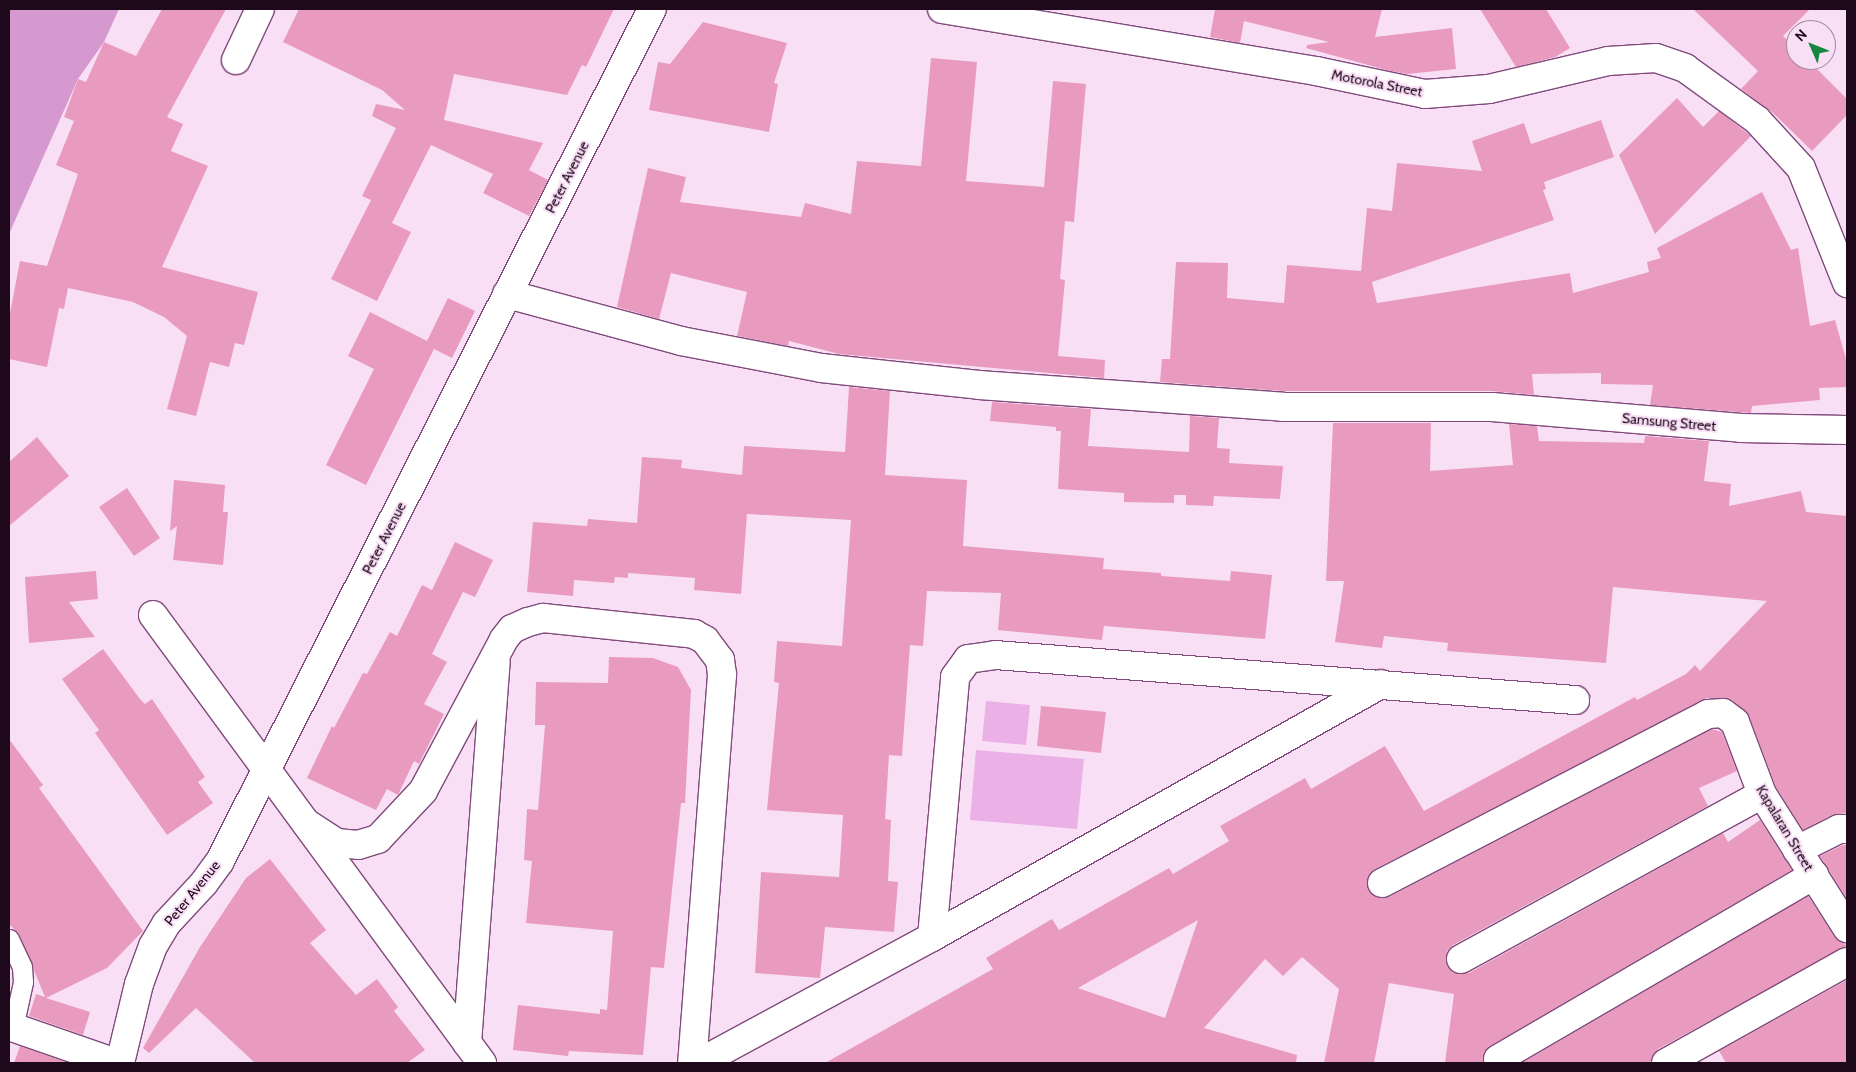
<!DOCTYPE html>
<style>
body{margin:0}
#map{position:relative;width:1856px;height:1072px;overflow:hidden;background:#f9dff5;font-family:Cabin,sans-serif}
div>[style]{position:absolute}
.green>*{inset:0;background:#ebb0e5}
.forest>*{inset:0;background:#d599cf}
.building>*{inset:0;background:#e89bbf}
.roads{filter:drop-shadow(1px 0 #804a7c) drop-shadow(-1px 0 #804a7c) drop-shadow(0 1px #804a7c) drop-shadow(0 -1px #804a7c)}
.service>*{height:19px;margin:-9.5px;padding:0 9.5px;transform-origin:9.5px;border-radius:9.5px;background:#fff}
.minor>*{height:28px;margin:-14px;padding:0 14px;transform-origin:14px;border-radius:14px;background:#fff}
span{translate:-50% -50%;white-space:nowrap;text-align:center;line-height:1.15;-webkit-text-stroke:4px #f9dff5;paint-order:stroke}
.street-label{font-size:14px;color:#1e081c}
.frame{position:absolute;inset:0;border:10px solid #1e081c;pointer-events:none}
.north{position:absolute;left:1786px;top:20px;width:50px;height:50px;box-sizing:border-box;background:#f9dff5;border:1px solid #a1899e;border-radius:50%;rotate:314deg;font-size:14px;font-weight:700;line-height:20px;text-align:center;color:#1e081c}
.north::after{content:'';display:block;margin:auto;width:18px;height:22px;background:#13873f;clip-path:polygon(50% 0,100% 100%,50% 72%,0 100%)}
</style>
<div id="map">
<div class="green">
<i style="clip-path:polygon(986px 701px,1030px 705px,1026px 745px,982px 741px)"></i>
<i style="clip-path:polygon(976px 750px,1084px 759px,1077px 829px,970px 820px)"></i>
</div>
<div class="forest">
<i style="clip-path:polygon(9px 9px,119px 9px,104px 42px,78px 79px,9px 234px)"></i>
</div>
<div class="building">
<i style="clip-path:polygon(162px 9px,226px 9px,167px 117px,183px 124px,171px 151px,208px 166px,162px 267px,258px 292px,244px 345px,235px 343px,229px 367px,210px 362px,196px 416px,167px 409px,187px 336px,164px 317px,133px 302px,68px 288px,64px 309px,59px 308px,47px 367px,9px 359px,9px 318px,20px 261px,47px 266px,78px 174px,56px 165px,74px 121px,64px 117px,78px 79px,86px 82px,104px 42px,136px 56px)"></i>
<i style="clip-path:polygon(299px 9px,614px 9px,586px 67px,582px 65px,567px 95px,454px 74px,444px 120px,543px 143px,529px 170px,548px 180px,529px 216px,483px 193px,493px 174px,431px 145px,392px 223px,411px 232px,377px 301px,331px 279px,371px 200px,362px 196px,396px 128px,372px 116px,376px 104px,405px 110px,382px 90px,283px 42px)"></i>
<i style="clip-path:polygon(1215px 9px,1382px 9px,1375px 37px,1452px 28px,1456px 69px,1407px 74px,1390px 71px,1306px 48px,1307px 45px,1329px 42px,1244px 21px,1240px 43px,1210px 37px)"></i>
<i style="clip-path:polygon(1480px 9px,1546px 9px,1570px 48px,1555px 57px,1516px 67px)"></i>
<i style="clip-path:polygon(1693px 9px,1810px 9px,1783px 36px,1796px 48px,1796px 60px,1808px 60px,1847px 99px,1847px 115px,1812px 151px,1773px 113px,1741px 89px,1758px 71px)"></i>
<i style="clip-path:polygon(703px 22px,787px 43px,774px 83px,778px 84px,769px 132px,649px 110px,658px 62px,670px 64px)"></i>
<i style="clip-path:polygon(931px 58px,977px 62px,966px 181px,1044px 187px,1053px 81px,1086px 84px,1074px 222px,1065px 221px,1060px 279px,1065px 280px,1058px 356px,1105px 360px,1104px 378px,839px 354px,789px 341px,788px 346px,737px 336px,747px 292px,671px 273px,659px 319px,617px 307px,648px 168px,686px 177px,680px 202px,801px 217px,805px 203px,851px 214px,857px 161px,921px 166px)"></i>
<i style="clip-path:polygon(1677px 98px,1703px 127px,1719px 111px,1751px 136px,1655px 234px,1619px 155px)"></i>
<i style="clip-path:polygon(1601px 120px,1614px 157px,1544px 182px,1546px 189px,1543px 190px,1554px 220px,1372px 282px,1377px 303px,1570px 273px,1573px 293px,1649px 272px,1647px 262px,1661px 258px,1657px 248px,1762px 192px,1791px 250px,1798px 248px,1810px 326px,1835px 320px,1846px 359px,1847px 387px,1819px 388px,1820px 400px,1752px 406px,1751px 413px,1650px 405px,1653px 385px,1601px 384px,1601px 373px,1532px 374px,1534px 395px,1492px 391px,1284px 391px,1160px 382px,1162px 359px,1170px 359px,1176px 262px,1228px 263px,1227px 298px,1284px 303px,1287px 265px,1361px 271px,1367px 208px,1392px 211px,1397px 163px,1482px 171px,1472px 141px,1524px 123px,1531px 144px)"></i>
<i style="clip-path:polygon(448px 298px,475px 311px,452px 358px,434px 349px,366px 485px,326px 465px,374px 369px,348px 356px,370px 312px,427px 341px)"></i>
<i style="clip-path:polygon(849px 387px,890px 391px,885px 475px,967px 480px,963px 546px,1104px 558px,1103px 569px,1161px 573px,1161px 576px,1230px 581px,1231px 571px,1272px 575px,1265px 639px,1104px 626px,1102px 640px,998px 630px,1001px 593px,927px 591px,923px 646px,910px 645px,902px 756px,889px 755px,885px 819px,891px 820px,888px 881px,898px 882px,894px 932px,825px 927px,820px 978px,755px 973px,761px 872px,839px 877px,843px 815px,767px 810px,779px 683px,774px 682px,777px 641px,842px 646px,851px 520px,747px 514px,741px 594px,694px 590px,695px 578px,628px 573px,628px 578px,615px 577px,614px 583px,574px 580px,573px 596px,527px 592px,533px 522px,587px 526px,588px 519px,637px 523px,642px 457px,682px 460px,681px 468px,742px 475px,744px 446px,845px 452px)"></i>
<i style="clip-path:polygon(992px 402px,1091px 409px,1088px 446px,1189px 452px,1190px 416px,1219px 418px,1217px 448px,1230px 449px,1229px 463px,1283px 466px,1280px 499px,1214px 496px,1213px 506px,1186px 505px,1186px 495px,1174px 495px,1174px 503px,1124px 502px,1124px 493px,1058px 489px,1061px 431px,1056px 431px,1056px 427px,990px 421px)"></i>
<i style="clip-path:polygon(evenodd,1333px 423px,1431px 423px,1430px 471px,1513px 465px,1509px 424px,1537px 426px,1539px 441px,1644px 443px,1645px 436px,1709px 441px,1704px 481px,1731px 484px,1729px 506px,1801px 491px,1806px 512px,1847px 516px,1847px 813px,1832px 815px,1803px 830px,1776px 787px,1749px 716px,1732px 700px,1707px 698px,1375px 869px,1369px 875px,1368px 890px,1374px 896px,1389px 897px,1712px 729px,1722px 732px,1737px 771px,1699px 788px,1708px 806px,1453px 945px,1447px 951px,1447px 966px,1453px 973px,1469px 973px,1723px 833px,1728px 842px,1760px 820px,1792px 870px,1490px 1046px,1484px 1052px,1483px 1063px,1445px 1063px,1454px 994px,1389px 983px,1374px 1063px,1324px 1063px,1339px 989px,1302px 957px,1283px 976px,1265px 959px,1204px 1028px,1297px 1055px,1296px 1063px,825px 1063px,993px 969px,986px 958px,1052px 919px,1059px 930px,1169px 868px,1173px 874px,1229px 841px,1220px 826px,1305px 778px,1311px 789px,1385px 746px,1424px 811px,1635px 697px,1637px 700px,1686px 674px,1695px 665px,1700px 671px,1767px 601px,1613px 587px,1606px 663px,1447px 651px,1448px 643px,1384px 636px,1382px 648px,1335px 642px,1344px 581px,1326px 581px,1333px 423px,1198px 920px,1165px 1018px,1078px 988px,1198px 920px)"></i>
<i style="clip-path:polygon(37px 437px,69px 476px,9px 526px,9px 462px)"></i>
<i style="clip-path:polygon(174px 480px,225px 485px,223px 512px,228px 512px,223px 565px,173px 560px,177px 526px,170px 531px)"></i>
<i style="clip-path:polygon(127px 488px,160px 538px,134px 556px,99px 507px)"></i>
<i style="clip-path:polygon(455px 542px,493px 560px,475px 597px,463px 592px,432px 654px,447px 662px,424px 704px,444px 714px,419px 764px,414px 761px,398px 795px,387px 789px,376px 810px,307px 778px,332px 726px,334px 728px,363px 673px,367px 674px,390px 632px,397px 636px,422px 585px,432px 590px)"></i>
<i style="clip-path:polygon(96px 571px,98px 599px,69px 602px,95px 637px,29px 643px,25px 577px)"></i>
<i style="clip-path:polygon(103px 649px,140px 699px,145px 704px,152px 699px,205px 777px,198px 782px,213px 803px,167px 835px,95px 733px,99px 730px,62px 679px)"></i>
<i style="clip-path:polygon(609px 657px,653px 658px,678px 667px,691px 690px,685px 803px,681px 803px,664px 968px,651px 967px,643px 1055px,569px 1051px,568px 1056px,513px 1050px,518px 1005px,600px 1014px,600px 1009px,607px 1010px,613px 931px,526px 923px,532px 861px,524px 860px,527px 809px,538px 810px,545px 725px,535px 725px,536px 682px,608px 683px)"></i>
<i style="clip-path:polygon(1041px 706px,1106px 712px,1101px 753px,1037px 746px)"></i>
<i style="clip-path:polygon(9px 739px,43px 785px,39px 788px,143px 931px,107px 968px,46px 998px,90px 1012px,83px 1035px,29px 1016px,36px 994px,45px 997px,19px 934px,9px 924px)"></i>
<i style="clip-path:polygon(1843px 845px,1847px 845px,1847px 899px,1820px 856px)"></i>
<i style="clip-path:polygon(270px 859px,326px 930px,310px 943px,356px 995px,377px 979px,398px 1007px,394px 1011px,425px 1050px,407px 1063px,255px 1063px,196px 1008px,149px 1053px,143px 1048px,200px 947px,246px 878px)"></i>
<i style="clip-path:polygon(1808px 896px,1834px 936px,1847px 946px,1658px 1049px,1650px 1063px,1522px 1063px)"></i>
<i style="clip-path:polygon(1847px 980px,1847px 1063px,1726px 1063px,1719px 1051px)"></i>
<i style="clip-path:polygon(20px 1046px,69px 1063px,14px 1063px)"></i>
</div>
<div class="roads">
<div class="service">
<i style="left:9px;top:939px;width:31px;rotate:65deg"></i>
<i style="left:22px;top:967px;width:15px;rotate:86deg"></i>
<i style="left:23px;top:982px;width:47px;rotate:102.3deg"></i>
</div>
<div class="minor">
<i style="left:942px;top:9px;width:379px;rotate:9.4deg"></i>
<i style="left:1316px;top:71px;width:111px;rotate:11.9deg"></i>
<i style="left:1425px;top:94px;width:64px;rotate:-4.5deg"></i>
<i style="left:1489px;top:89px;width:122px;rotate:-13.2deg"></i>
<i style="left:1608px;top:61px;width:48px;rotate:-3.6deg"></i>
<i style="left:1656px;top:58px;width:31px;rotate:19deg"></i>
<i style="left:1685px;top:68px;width:89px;rotate:35.8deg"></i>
<i style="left:1757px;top:120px;width:65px;rotate:47.5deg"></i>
<i style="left:1801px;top:168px;width:124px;rotate:68.2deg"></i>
<i style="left:236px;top:60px;width:56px;rotate:-64.8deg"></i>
<i style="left:507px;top:294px;width:180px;rotate:15.1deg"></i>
<i style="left:681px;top:341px;width:143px;rotate:10.9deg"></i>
<i style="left:821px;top:368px;width:159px;rotate:6.1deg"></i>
<i style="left:979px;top:385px;width:305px;rotate:4.1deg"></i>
<i style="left:1283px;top:407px;width:209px"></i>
<i style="left:1492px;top:407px;width:250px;rotate:4.8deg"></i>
<i style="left:1741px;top:428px;width:106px;rotate:1.1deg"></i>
<i style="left:153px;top:615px;width:556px;rotate:53.71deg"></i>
<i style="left:306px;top:823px;width:37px;rotate:33deg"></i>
<i style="left:337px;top:843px;width:21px;rotate:5deg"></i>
<i style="left:358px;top:845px;width:21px;rotate:-17deg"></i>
<i style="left:378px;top:839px;width:66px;rotate:-46.8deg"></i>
<i style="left:423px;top:791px;width:172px;rotate:-61.9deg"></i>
<i style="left:504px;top:639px;width:13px;rotate:-51deg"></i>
<i style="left:512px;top:629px;width:17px;rotate:-24deg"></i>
<i style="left:528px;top:622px;width:16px;rotate:-15deg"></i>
<i style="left:543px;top:618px;width:152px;rotate:6deg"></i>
<i style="left:694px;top:634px;width:13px;rotate:29deg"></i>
<i style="left:705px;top:640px;width:25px;rotate:53deg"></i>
<i style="left:720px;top:660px;width:15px;rotate:82deg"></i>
<i style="left:722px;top:675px;width:389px;rotate:94.4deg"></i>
<i style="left:1797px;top:850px;width:47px;rotate:-26.6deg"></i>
<i style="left:1839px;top:829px;width:8px"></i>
<i style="left:1382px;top:883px;width:367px;rotate:-27.4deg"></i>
<i style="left:1708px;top:714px;width:15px;rotate:-4deg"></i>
<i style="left:1723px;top:713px;width:15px;rotate:37deg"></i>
<i style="left:1735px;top:722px;width:77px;rotate:69.4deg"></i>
<i style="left:1762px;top:794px;width:159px;rotate:57.6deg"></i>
<i style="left:932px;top:937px;width:261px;rotate:-84.9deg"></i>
<i style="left:955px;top:677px;width:22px;rotate:-54deg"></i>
<i style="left:968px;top:659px;width:27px;rotate:-8deg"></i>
<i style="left:995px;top:655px;width:582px;rotate:4.44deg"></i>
<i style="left:1461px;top:959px;width:343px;rotate:-28.7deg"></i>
<i style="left:9px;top:1026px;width:113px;rotate:19.1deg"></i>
<i style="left:467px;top:1043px;width:383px;rotate:-85.7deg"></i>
<i style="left:1498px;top:1059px;width:366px;rotate:-30.2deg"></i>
<i style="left:120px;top:1063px;width:81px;rotate:-76.5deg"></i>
<i style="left:139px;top:984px;width:40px;rotate:-69.8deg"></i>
<i style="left:153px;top:946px;width:26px;rotate:-59deg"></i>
<i style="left:166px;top:924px;width:56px;rotate:-47.2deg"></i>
<i style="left:204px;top:883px;width:27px;rotate:-54deg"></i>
<i style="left:220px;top:861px;width:955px;rotate:-63.11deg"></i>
<i style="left:699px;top:1063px;width:265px;rotate:-28.4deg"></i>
<i style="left:932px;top:937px;width:515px;rotate:-29.4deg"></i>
<i style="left:1666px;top:1063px;width:207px;rotate:-29.2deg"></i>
</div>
</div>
<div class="street-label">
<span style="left:1377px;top:83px;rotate:11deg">Motorola Street</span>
<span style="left:567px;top:177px;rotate:-63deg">Peter Avenue</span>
<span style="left:1669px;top:422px;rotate:5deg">Samsung Street</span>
<span style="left:384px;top:538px;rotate:-63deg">Peter Avenue</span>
<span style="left:1785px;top:828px;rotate:59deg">Kapalaran Street</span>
<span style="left:192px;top:893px;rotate:-51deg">Peter Avenue</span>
</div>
<div class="frame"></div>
<div class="north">N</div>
</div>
